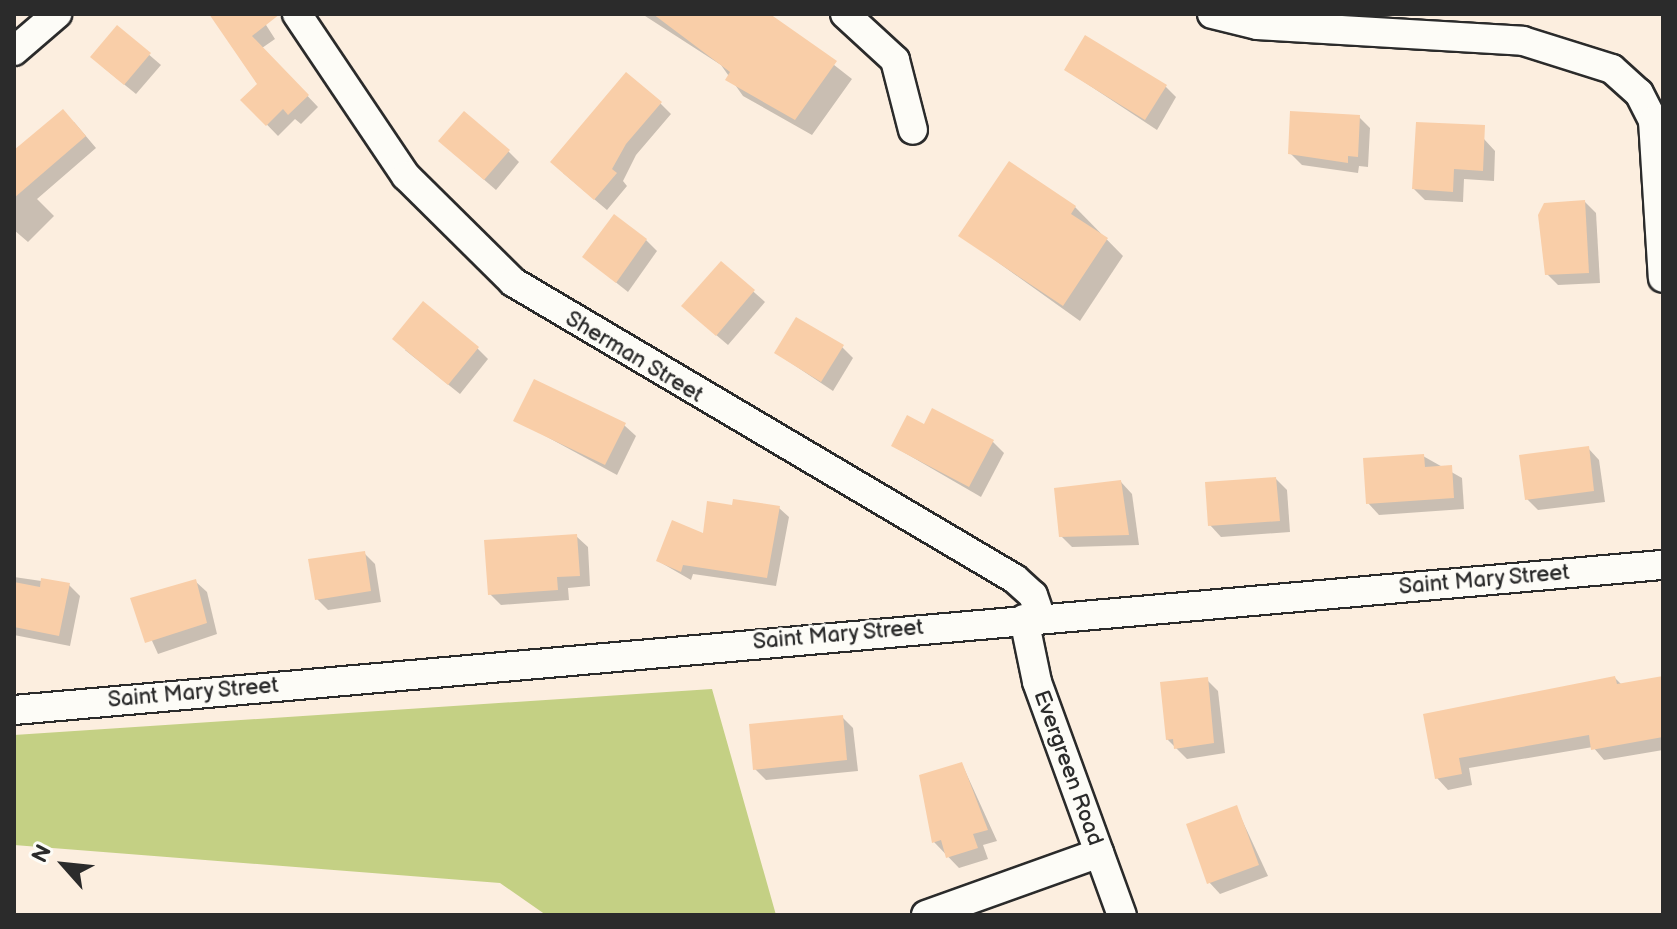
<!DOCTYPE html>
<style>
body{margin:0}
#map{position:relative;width:1677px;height:929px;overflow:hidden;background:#fceedf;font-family:"Balsamiq Sans",sans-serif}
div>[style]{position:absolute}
.green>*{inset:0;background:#c4d084}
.shadow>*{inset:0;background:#0003}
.building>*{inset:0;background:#f9cea8}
.roads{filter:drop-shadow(2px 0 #2b2b2b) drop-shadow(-2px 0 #2b2b2b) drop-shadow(0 2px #2b2b2b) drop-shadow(0 -2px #2b2b2b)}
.street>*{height:28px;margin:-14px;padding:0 14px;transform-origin:14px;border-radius:14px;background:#fdfcf7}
span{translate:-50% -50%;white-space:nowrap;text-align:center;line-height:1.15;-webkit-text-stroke:6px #fdfcf7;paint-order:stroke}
.street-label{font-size:22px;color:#2b2b2b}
.frame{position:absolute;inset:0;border:16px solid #2b2b2b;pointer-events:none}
.north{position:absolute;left:24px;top:825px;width:80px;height:80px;-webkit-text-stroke:6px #fdfcf7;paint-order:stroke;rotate:297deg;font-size:22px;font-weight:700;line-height:32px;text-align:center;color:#2b2b2b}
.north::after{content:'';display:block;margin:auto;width:28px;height:36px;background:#2b2b2b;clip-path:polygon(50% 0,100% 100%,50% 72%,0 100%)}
</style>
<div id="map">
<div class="green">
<i style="clip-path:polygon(712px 689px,776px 915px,546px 915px,500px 883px,14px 845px,14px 735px)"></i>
</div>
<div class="shadow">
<i style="clip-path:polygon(211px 14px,259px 14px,275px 39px,262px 48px,318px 107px,301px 124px,295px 119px,278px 136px,243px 100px,259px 84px)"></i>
<i style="clip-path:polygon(642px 14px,769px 14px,852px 79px,812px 135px,743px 96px,721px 65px)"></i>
<i style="clip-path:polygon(118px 28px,161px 65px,136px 94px,104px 68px)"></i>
<i style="clip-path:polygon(1066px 70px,1165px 86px,1176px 97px,1157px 130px)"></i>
<i style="clip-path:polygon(660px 103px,671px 114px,636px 155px,623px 181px,627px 186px,607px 210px,563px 173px)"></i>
<i style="clip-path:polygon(1359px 117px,1370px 128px,1368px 167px,1359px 166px,1358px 173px,1302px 165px,1290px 153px)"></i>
<i style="clip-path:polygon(74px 122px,96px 148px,37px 199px,54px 216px,28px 242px,14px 230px,14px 152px)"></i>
<i style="clip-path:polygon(1484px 139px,1495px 151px,1494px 181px,1464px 179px,1463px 202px,1425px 200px,1414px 189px)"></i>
<i style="clip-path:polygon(508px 151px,519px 162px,496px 190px,452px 152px)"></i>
<i style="clip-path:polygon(1585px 202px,1596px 213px,1600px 283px,1558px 285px,1547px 274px)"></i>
<i style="clip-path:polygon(1075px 207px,1123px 256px,1080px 321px,961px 236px)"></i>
<i style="clip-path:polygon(646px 240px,657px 251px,628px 292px,584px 257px)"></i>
<i style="clip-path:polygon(721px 263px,765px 302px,728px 345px,695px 317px)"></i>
<i style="clip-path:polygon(842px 347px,853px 358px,833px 391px,776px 353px)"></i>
<i style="clip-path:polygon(477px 348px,488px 359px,460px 394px,405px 350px)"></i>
<i style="clip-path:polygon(516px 420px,624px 425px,636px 436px,617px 475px)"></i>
<i style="clip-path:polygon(925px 427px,993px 442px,1004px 453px,981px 497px,893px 446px)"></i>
<i style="clip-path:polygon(1588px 448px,1599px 460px,1605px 502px,1538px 510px,1527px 499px)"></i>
<i style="clip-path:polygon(1423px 456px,1462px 478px,1464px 509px,1379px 515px,1368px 503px)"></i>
<i style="clip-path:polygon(1276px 479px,1287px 490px,1290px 532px,1221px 537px,1210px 525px)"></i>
<i style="clip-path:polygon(1121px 482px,1132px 494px,1139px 545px,1072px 547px,1061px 536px)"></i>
<i style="clip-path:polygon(734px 508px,779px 508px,789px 517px,776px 586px,693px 574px,691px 580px,658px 561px,705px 536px)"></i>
<i style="clip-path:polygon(576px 536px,588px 547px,590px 586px,568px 588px,569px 600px,501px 605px,490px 594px)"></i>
<i style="clip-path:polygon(364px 553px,375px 564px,381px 602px,328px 610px,317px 599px)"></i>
<i style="clip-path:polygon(14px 577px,69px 585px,80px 596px,70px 646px,14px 635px)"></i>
<i style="clip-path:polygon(195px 581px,207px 592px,217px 634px,158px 654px,133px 599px)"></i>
<i style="clip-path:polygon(1615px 678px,1622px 685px,1663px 678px,1663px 750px,1604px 760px,1593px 747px,1469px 768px,1472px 785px,1448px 790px,1437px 778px,1425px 716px)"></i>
<i style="clip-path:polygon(1207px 680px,1218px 691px,1225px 753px,1187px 759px,1167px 739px)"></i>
<i style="clip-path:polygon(842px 717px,853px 728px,858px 771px,766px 780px,755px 769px)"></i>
<i style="clip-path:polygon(962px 764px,997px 841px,983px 845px,988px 859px,959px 868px,934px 842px)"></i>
<i style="clip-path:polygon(1236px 807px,1268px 876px,1220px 894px,1209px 882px)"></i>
</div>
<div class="building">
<i style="clip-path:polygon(209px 14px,280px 14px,252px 36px,309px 95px,288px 115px,283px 109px,266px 126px,240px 100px,257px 84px)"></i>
<i style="clip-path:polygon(653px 14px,770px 14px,837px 61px,795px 120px,725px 80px,730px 72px)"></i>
<i style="clip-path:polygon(117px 25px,151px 53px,124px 85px,90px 57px)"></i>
<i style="clip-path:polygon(1085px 35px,1167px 85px,1145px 120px,1064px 70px)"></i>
<i style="clip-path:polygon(626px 72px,662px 102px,626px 144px,612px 169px,617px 173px,594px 200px,550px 162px)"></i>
<i style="clip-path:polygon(63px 109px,86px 136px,14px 198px,14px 150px)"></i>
<i style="clip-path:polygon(464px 111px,510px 150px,484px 180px,438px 141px)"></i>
<i style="clip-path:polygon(1290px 111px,1360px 115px,1358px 157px,1348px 156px,1348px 163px,1288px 154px)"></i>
<i style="clip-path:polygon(1416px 122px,1485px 125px,1483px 171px,1454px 169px,1453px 192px,1412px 189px)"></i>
<i style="clip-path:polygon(1009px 161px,1076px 206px,1071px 214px,1108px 238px,1063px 306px,958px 236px)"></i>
<i style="clip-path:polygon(1585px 200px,1589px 273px,1545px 275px,1538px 215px,1544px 203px)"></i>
<i style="clip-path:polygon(614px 214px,647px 239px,616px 283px,582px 257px)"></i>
<i style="clip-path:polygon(721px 261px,755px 290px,716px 336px,681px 306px)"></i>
<i style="clip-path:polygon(423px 301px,479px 347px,448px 385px,392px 339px)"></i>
<i style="clip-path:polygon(796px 317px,844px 345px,821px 382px,774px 353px)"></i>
<i style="clip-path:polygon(534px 379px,626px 423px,605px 465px,513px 421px)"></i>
<i style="clip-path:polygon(932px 408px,994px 440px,969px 487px,891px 446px,907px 415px,924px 424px)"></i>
<i style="clip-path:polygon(1589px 446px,1594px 491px,1525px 500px,1519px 455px)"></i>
<i style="clip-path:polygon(1424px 454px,1425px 467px,1452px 465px,1454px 498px,1366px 504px,1363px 458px)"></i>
<i style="clip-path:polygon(1276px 477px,1280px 521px,1208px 526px,1205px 482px)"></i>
<i style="clip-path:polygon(1121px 480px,1129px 535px,1059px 537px,1054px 488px)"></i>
<i style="clip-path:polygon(733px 499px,780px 506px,767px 578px,683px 565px,681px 572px,656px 561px,672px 520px,703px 533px,707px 501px,732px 505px)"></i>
<i style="clip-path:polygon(577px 534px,580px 576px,557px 577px,558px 590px,488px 595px,484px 540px)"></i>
<i style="clip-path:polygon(365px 551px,371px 591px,315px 600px,308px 559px)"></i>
<i style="clip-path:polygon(41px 578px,70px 583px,59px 636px,14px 627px,14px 582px,40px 587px)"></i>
<i style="clip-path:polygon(196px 579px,207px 623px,145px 643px,130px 598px)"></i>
<i style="clip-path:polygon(1615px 676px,1617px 684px,1663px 676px,1663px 737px,1591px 750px,1589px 735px,1459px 758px,1462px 774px,1435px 779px,1423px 714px)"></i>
<i style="clip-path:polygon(1208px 677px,1214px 743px,1174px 749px,1173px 739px,1166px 740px,1160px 682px)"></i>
<i style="clip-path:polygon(843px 715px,847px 760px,753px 770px,749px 724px)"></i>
<i style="clip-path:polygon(962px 762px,988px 830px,973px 834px,978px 848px,946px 858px,941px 840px,932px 843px,919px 775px)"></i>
<i style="clip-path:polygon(1237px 805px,1259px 865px,1207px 884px,1186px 824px)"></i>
</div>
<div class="roads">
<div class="street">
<i style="left:297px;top:14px;width:195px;rotate:56.1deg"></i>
<i style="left:406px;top:176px;width:151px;rotate:44.7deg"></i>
<i style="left:513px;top:282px;width:583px;rotate:30.61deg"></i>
<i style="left:1015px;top:579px;width:24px;rotate:42deg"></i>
<i style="left:1033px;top:595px;width:24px;rotate:71deg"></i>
<i style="left:845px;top:14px;width:68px;rotate:42.6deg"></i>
<i style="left:895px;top:60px;width:72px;rotate:75.6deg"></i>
<i style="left:1212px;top:14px;width:46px;rotate:13.7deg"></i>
<i style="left:1257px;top:25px;width:266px;rotate:3.4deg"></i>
<i style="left:1523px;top:41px;width:93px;rotate:17.5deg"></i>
<i style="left:1612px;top:69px;width:36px;rotate:42deg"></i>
<i style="left:1639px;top:93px;width:31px;rotate:63deg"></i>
<i style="left:1653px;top:121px;width:157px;rotate:86.4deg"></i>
<i style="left:14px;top:51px;width:57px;rotate:-40.7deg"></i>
<i style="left:1024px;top:619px;width:64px;rotate:78.3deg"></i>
<i style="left:1037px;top:682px;width:248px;rotate:70deg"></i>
<i style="left:14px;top:710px;width:1655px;rotate:-5.03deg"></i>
<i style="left:926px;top:915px;width:184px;rotate:-19.7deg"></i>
</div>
</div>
<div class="street-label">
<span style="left:634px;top:357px;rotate:31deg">Sherman Street</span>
<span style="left:1484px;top:580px;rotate:-5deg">Saint Mary Street</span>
<span style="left:838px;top:635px;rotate:-5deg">Saint Mary Street</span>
<span style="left:193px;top:693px;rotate:-5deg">Saint Mary Street</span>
<span style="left:1068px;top:768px;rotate:70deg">Evergreen Road</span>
</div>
<div class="frame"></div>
<div class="north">N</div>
</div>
